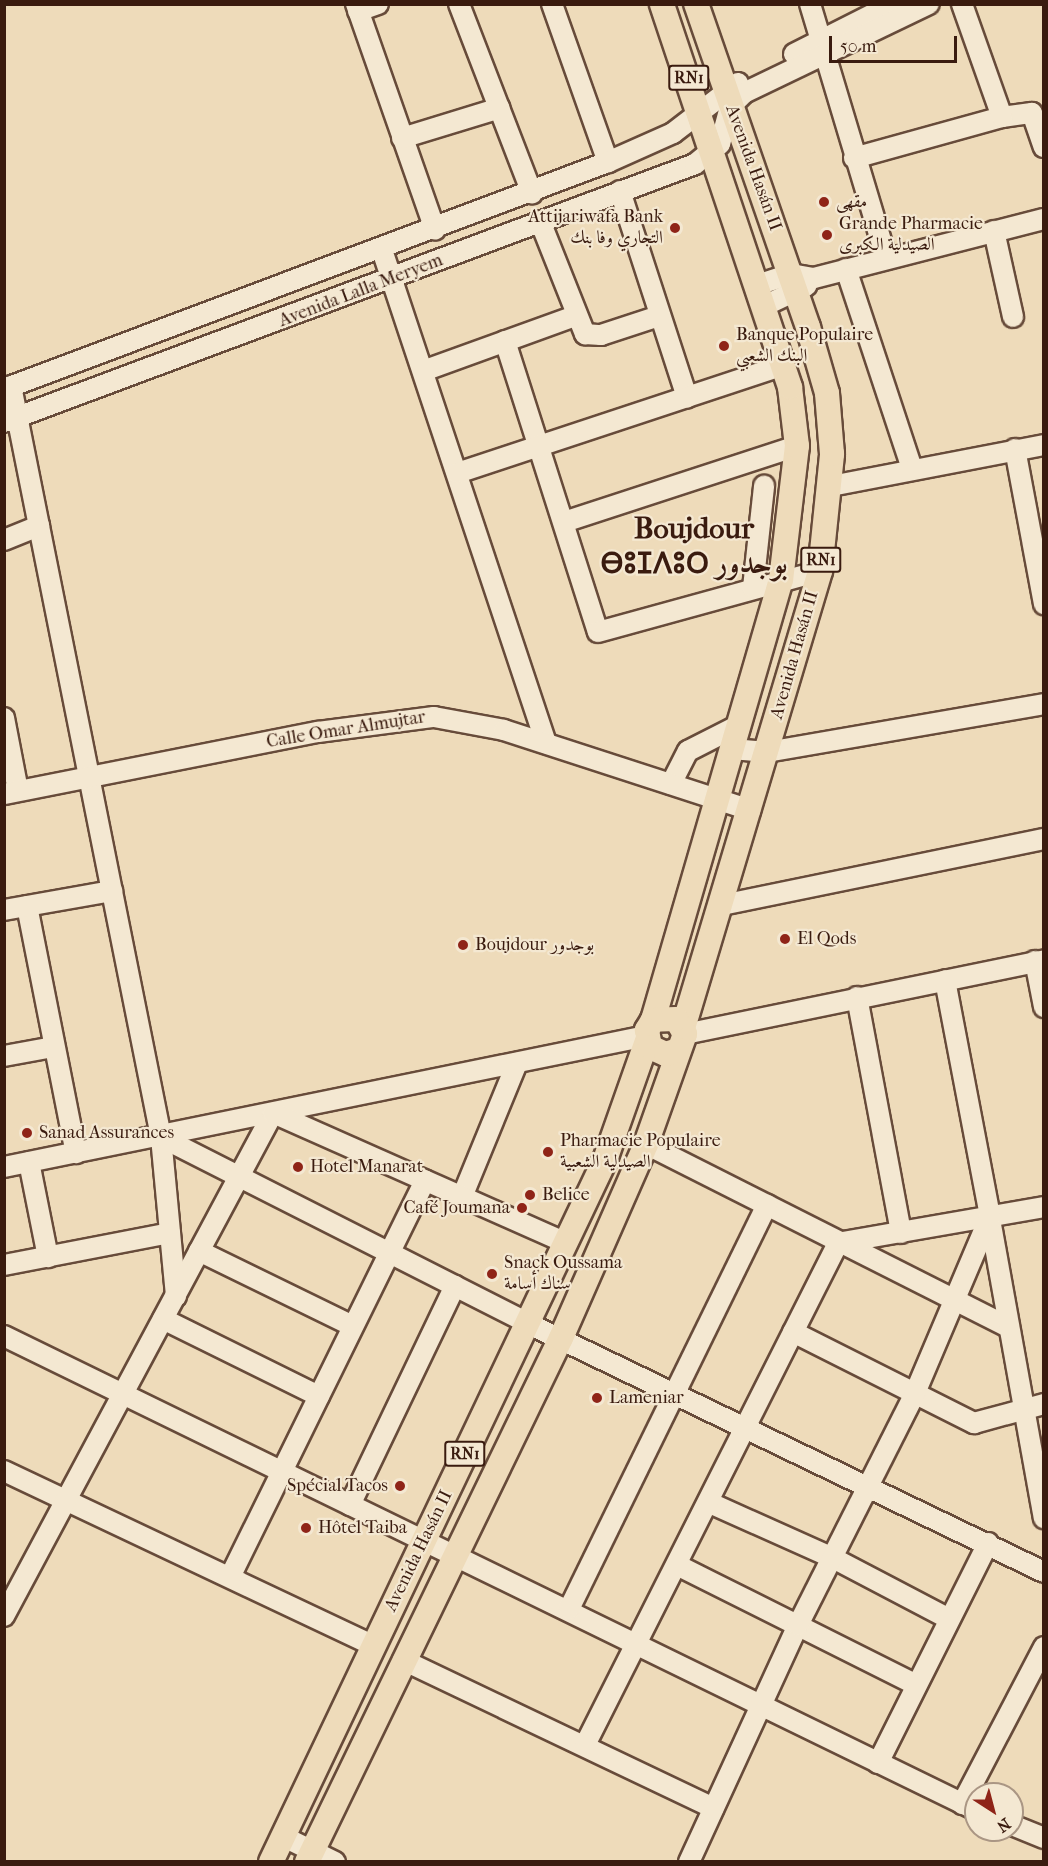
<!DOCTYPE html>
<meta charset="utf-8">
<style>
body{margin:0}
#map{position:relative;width:1048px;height:1866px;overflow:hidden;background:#eedbba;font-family:"IM FELL French Canon",Amiri,"Noto Sans Tifinagh",serif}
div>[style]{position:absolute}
.roads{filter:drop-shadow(2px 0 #674b3a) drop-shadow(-2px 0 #674b3a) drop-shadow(0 2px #674b3a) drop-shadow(0 -2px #674b3a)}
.minor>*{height:20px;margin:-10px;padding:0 10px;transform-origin:10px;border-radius:10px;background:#f4e8d2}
.major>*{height:24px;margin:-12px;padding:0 12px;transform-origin:12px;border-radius:12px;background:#eedbba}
.dots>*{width:16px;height:16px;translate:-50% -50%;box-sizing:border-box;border:3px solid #f4e8d2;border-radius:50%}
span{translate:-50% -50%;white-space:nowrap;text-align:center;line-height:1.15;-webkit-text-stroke:4.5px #f4e8d2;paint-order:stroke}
.shield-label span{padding:2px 4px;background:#f4e8d2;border:2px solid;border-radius:4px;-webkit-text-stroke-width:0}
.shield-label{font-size:16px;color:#3a1b0f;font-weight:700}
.street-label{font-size:18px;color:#3a1b0f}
.poi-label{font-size:18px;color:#3a1b0f}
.left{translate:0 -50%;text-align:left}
.right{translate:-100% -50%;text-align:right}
.town-label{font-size:30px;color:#3a1b0f;font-weight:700}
.frame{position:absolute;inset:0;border:6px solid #3a1b0f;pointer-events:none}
.north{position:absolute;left:964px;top:1782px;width:60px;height:60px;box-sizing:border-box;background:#f4e8d2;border:2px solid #aa9684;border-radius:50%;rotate:144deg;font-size:16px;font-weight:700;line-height:24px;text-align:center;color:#3a1b0f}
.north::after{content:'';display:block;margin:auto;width:21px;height:27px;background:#8f2418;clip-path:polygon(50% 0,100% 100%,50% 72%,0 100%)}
.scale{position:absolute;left:829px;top:36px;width:128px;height:27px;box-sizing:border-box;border:3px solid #3a1b0f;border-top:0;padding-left:8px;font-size:18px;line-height:21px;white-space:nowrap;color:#3a1b0f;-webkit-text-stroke:4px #f4e8d2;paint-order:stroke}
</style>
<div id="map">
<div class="roads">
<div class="minor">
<i style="left:356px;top:4px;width:239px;rotate:70.7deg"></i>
<i style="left:459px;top:4px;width:203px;rotate:68.9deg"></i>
<i style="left:552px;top:4px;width:168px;rotate:70.5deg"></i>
<i style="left:810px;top:4px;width:264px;rotate:73.3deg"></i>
<i style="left:358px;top:11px;width:21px;rotate:-19deg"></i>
<i style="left:794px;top:54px;width:111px;rotate:-26.8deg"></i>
<i style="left:1002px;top:117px;width:30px;rotate:-8deg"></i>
<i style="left:1032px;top:113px;width:36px;rotate:71deg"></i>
<i style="left:402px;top:138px;width:102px;rotate:-17deg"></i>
<i style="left:854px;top:158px;width:154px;rotate:-15.5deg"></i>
<i style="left:1002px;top:117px;width:120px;rotate:-109.5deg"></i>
<i style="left:620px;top:191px;width:217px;rotate:72deg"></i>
<i style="left:540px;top:221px;width:122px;rotate:68.3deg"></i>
<i style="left:585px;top:334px;width:16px;rotate:4deg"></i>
<i style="left:601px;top:335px;width:61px;rotate:-18.1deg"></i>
<i style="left:994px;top:231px;width:88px;rotate:77.5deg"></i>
<i style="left:382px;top:250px;width:520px;rotate:71.6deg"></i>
<i style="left:846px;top:269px;width:211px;rotate:71.7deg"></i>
<i style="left:757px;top:285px;width:36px;rotate:-18deg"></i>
<i style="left:791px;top:274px;width:23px;rotate:10deg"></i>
<i style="left:814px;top:278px;width:237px;rotate:-14.4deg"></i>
<i style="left:764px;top:306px;width:47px;rotate:-25.5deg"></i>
<i style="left:505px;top:341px;width:305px;rotate:72.3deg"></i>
<i style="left:598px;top:632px;width:230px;rotate:-15.4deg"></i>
<i style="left:423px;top:371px;width:162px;rotate:-19.9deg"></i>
<i style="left:11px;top:386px;width:766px;rotate:78.7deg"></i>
<i style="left:161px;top:1137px;width:160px;rotate:84.6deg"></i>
<i style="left:4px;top:389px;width:645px;rotate:-20.6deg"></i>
<i style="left:608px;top:162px;width:71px;rotate:-24deg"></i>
<i style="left:673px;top:133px;width:82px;rotate:-37.6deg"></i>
<i style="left:4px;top:422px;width:738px;rotate:-20.47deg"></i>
<i style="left:695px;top:164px;width:32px;rotate:-39deg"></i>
<i style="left:720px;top:144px;width:38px;rotate:-75deg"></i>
<i style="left:730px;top:107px;width:20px;rotate:-45deg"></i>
<i style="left:744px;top:93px;width:205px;rotate:-25.7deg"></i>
<i style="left:1015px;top:449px;width:158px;rotate:79.4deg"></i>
<i style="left:457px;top:473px;width:343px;rotate:-18.3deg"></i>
<i style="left:831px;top:486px;width:217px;rotate:-10.9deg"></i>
<i style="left:564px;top:522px;width:245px;rotate:-18.1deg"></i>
<i style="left:4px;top:540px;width:38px;rotate:-22deg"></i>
<i style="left:753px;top:588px;width:103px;rotate:-83.8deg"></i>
<i style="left:4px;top:718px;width:74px;rotate:79.1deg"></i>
<i style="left:732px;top:749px;width:35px;rotate:5deg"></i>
<i style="left:767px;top:752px;width:281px;rotate:-9.8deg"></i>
<i style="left:671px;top:784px;width:37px;rotate:-63deg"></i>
<i style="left:688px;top:751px;width:57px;rotate:-27deg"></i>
<i style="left:4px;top:794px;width:320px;rotate:-11.2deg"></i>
<i style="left:318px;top:732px;width:117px;rotate:-7.4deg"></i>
<i style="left:434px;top:717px;width:71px;rotate:10.5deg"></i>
<i style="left:504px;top:730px;width:259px;rotate:18deg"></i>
<i style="left:722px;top:905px;width:329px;rotate:-11.6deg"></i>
<i style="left:27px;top:906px;width:252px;rotate:78.8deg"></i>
<i style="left:4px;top:910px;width:110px;rotate:-10deg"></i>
<i style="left:1035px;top:961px;width:47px;rotate:78.9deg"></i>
<i style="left:857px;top:997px;width:240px;rotate:79.4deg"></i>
<i style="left:685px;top:1034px;width:367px;rotate:-11.6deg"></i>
<i style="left:4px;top:1056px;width:50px;rotate:-10.4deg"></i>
<i style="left:161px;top:1137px;width:411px;rotate:26.9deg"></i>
<i style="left:527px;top:1323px;width:574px;rotate:25.72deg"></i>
<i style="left:646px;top:1144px;width:402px;rotate:26.8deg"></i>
<i style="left:29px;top:1162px;width:97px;rotate:78.7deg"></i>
<i style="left:4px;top:1167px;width:655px;rotate:-11.53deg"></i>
<i style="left:462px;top:1197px;width:145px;rotate:-67.7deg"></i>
<i style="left:990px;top:1219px;width:304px;rotate:79.8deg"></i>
<i style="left:838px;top:1243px;width:209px;rotate:-9.9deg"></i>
<i style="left:199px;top:1251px;width:171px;rotate:26deg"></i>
<i style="left:4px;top:1265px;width:169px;rotate:-10.9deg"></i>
<i style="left:163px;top:1319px;width:174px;rotate:26.3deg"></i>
<i style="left:793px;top:1332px;width:203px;rotate:26.7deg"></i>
<i style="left:974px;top:1423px;width:73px;rotate:-15.2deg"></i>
<i style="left:4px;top:1336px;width:1081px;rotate:26deg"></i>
<i style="left:4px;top:1471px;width:409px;rotate:25.3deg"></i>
<i style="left:710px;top:1503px;width:135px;rotate:24.1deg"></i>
<i style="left:833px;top:1558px;width:131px;rotate:27.7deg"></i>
<i style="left:350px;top:1505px;width:243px;rotate:-64.4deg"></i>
<i style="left:677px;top:1565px;width:264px;rotate:26.6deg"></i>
<i style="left:230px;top:1577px;width:442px;rotate:-63.8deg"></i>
<i style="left:569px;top:1609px;width:450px;rotate:-63.9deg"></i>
<i style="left:4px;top:1616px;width:570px;rotate:-61.86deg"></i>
<i style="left:273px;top:1113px;width:321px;rotate:23.9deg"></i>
<i style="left:403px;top:1660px;width:344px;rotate:25.5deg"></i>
<i style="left:585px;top:1745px;width:562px;rotate:-63.25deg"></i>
<i style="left:878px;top:1763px;width:246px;rotate:-63.4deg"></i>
<i style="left:962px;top:1804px;width:177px;rotate:-62.4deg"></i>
<i style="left:1012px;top:1825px;width:35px;rotate:22deg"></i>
<i style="left:282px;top:1836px;width:59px;rotate:26.1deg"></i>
<i style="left:689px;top:1862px;width:261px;rotate:-65.3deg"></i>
<i style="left:798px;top:1625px;width:260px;rotate:-63.2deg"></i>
<i style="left:915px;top:1393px;width:192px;rotate:-67deg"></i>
<i style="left:990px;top:1216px;width:240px;rotate:-100.8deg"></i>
</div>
<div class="major">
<i style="left:653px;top:1020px;width:458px;rotate:-73.8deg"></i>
<i style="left:781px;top:580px;width:135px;rotate:-83.2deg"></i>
<i style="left:797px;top:446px;width:59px;rotate:-96.8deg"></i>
<i style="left:790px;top:387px;width:404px;rotate:-108.5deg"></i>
<i style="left:683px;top:1028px;width:477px;rotate:-73.3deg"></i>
<i style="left:820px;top:571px;width:118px;rotate:-84.1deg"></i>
<i style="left:832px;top:454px;width:61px;rotate:-94.7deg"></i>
<i style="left:827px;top:393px;width:69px;rotate:-106.1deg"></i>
<i style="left:808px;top:327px;width:342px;rotate:-109.1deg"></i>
<i style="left:271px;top:1862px;width:777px;rotate:-64.56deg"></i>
<i style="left:605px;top:1160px;width:126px;rotate:-70.6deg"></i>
<i style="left:307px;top:1862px;width:582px;rotate:-64.14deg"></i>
<i style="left:561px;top:1338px;width:212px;rotate:-66.3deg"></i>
<i style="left:646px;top:1144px;width:117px;rotate:-70.5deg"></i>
<i style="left:685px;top:1034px;width:17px;rotate:-121deg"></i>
<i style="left:676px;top:1019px;width:23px;rotate:178deg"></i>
<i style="left:653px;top:1020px;width:12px;rotate:121deg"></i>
<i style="left:647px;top:1030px;width:17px;rotate:80deg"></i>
<i style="left:650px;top:1047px;width:17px;rotate:24deg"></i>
<i style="left:666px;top:1054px;width:13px;rotate:-18deg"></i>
</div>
</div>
<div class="dots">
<i style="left:824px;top:202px;background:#8f2418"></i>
<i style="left:675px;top:228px;background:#8f2418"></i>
<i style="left:827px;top:235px;background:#8f2418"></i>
<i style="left:724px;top:346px;background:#8f2418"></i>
<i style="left:785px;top:939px;background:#8f2418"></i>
<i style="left:463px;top:945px;background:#8f2418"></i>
<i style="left:27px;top:1133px;background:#8f2418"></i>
<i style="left:548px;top:1152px;background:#8f2418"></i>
<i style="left:298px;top:1167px;background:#8f2418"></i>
<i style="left:530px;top:1195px;background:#8f2418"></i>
<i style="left:522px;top:1208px;background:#8f2418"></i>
<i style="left:492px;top:1274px;background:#8f2418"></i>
<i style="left:597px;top:1398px;background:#8f2418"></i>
<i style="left:400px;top:1486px;background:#8f2418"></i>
<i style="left:306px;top:1528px;background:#8f2418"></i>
</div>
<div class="shield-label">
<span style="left:689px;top:78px">RN1</span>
<span style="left:821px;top:560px">RN1</span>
<span style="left:465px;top:1454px">RN1</span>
</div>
<div class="street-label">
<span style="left:753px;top:168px;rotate:70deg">Avenida Hasán II</span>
<span style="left:361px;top:291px;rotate:-21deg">Avenida Lalla Meryem</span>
<span style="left:795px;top:655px;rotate:-74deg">Avenida Hasán II</span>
<span style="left:346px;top:730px;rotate:-9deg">Calle Omar Almujtar</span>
<span style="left:419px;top:1551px;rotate:-64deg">Avenida Hasán II</span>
</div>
<div class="poi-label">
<span class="left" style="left:836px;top:202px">مقهى</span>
<span class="right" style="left:663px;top:228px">Attijariwafa Bank<br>التجاري وفا بنك</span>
<span class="left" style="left:839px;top:235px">Grande Pharmacie<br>الصيدلية الكبرى</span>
<span class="left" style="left:736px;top:346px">Banque Populaire<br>البنك الشعبي</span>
<span class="left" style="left:797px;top:939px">El Qods</span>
<span class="left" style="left:475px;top:945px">Boujdour بوجدور</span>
<span class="left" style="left:39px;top:1133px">Sanad Assurances</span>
<span class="left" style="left:560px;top:1152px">Pharmacie Populaire<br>الصيدلية الشعبية</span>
<span class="left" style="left:310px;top:1167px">Hotel Manarat</span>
<span class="left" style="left:542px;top:1195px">Belice</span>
<span class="right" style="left:510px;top:1208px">Café Joumana</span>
<span class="left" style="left:504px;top:1274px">Snack Oussama<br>سناك أسامة</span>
<span class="left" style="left:609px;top:1398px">Lameniar</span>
<span class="right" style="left:388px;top:1486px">Spécial Tacos</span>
<span class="left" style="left:318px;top:1528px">Hôtel Taiba</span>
</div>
<div class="town-label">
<span style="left:694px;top:546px">Boujdour<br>ⴱⵓⵊⴷⵓⵔ بوجدور</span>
</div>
<div class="frame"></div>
<div class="north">N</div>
<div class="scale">50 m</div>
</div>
